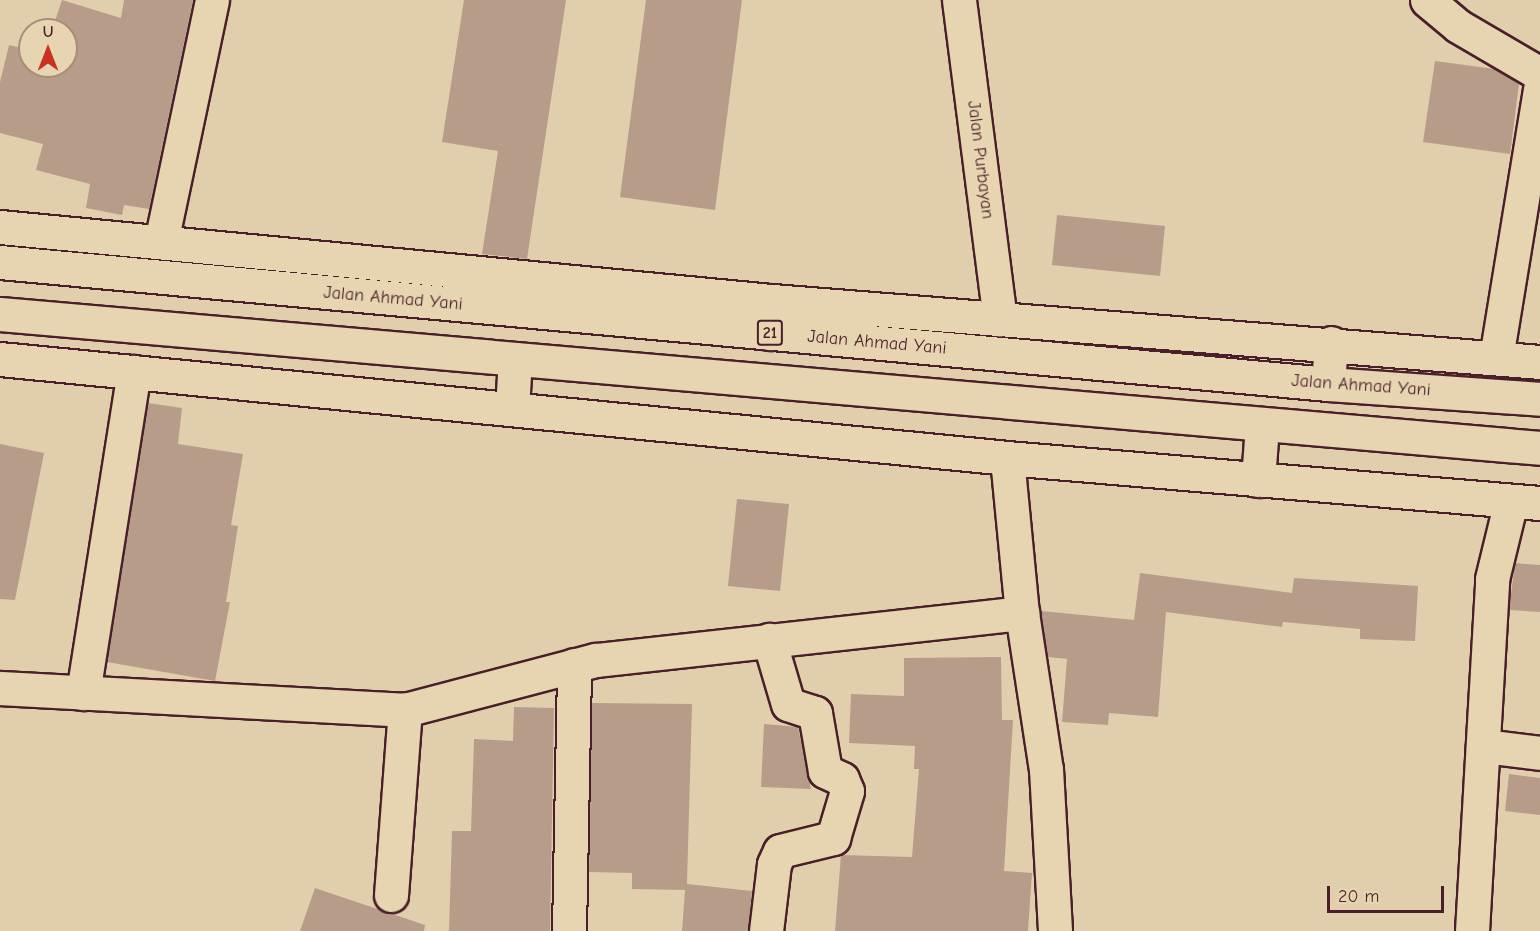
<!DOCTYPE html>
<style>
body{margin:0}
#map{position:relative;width:1540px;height:931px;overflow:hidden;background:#e1cead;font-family:"Comic Neue",sans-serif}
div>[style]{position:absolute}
.building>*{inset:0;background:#b79d89}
.roads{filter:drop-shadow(2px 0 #4a1f2b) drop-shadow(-2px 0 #4a1f2b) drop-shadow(0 2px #4a1f2b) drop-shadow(0 -2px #4a1f2b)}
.minor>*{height:33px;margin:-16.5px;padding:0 16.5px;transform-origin:16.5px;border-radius:16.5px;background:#e7d5b2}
.highway>*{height:33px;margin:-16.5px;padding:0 16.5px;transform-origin:16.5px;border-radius:16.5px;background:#e7d5b2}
span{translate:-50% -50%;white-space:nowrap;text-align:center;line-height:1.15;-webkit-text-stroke:6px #e7d5b2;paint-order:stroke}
.shield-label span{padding:2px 4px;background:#e7d5b2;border:2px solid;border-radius:4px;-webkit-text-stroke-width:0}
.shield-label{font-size:16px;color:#4a1f2b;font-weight:700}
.street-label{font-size:18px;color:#4a1f2b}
.north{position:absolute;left:18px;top:18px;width:60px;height:60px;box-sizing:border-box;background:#e7d5b2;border:2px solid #a88c7c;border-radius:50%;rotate:0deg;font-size:16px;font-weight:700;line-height:24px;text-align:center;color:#4a1f2b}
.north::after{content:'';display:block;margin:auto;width:21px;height:27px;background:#c8321e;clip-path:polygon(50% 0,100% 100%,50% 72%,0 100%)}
.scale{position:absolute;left:1327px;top:886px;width:117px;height:27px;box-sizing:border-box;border:3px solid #4a1f2b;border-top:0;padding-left:8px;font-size:18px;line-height:21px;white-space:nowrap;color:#4a1f2b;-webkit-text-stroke:4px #e7d5b2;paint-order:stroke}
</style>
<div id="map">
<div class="building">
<i style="clip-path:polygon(62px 0,121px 18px,124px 0,193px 0,149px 209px,124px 205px,122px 215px,86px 208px,90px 184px,36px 170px,43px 144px,0 133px,0 82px,9px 45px,30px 50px,30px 66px,66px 66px,66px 30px,52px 30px)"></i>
<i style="clip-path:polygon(464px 0,566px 0,527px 259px,482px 254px,498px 151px,442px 142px)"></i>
<i style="clip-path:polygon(646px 0,742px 0,715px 210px,620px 197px)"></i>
<i style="clip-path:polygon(1435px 61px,1495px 69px,1519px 84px,1510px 154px,1423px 142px)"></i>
<i style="clip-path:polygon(1057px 215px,1165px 226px,1160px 276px,1052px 265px)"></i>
<i style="clip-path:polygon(148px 403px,182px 408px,178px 444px,243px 454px,231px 525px,238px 526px,226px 602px,230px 602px,215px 681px,107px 662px)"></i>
<i style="clip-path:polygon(0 444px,44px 453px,15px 600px,0 599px)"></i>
<i style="clip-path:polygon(737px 499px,789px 504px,780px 591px,728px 586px)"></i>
<i style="clip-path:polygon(1515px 563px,1540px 565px,1540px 612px,1509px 610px)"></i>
<i style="clip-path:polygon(1140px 573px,1292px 593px,1294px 578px,1418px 586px,1415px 641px,1360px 639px,1360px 629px,1283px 622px,1282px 627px,1166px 612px,1158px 717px,1109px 713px,1108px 725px,1062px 722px,1067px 659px,1048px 657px,1041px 611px,1134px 620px)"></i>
<i style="clip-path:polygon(1001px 657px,1002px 720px,1013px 720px,1004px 871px,1032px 873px,1028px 931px,835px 931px,841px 855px,912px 857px,919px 769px,914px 769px,915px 746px,849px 743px,851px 694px,904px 696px,904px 658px)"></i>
<i style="clip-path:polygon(592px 703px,692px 704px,687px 884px,752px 891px,748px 931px,682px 931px,685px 890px,632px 889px,632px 873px,589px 872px)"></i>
<i style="clip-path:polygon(514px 707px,554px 708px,550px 931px,449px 931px,452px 831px,471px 831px,474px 739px,513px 741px)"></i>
<i style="clip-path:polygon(764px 724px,798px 727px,811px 789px,761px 787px)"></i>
<i style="clip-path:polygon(1509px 774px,1540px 778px,1540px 815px,1505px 811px)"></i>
<i style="clip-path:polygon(315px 888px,425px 925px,424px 931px,300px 931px)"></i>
</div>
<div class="roads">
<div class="minor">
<i style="left:959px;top:0;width:322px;rotate:82.7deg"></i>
<i style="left:1427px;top:0;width:40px;rotate:40deg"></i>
<i style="left:1458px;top:26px;width:95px;rotate:30.3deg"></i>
<i style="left:0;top:227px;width:776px;rotate:5.48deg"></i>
<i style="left:772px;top:301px;width:770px;rotate:4.54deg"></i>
<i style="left:161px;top:242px;width:247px;rotate:-78.1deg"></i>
<i style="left:1496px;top:358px;width:272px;rotate:-80.7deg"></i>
<i style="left:0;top:359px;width:1012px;rotate:5.61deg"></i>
<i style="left:1007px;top:458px;width:535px;rotate:4.83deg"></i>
<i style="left:1007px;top:458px;width:156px;rotate:84.5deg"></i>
<i style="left:1022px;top:613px;width:158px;rotate:81.3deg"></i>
<i style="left:1046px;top:769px;width:162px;rotate:86.8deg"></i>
<i style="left:0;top:688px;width:406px;rotate:3.1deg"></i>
<i style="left:405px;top:710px;width:197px;rotate:-14.7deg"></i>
<i style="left:596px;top:660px;width:429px;rotate:-6.3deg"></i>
<i style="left:83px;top:693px;width:325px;rotate:-81deg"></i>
<i style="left:1483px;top:746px;width:57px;rotate:7deg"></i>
<i style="left:391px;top:895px;width:186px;rotate:-85.7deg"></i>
<i style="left:569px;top:931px;width:266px;rotate:-88.9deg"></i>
<i style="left:766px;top:931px;width:67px;rotate:-83.2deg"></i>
<i style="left:774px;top:864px;width:14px;rotate:-65deg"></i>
<i style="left:780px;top:851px;width:55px;rotate:-13.8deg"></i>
<i style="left:833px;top:838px;width:49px;rotate:-73.4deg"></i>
<i style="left:847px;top:791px;width:13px;rotate:-113deg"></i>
<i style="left:842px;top:779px;width:19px;rotate:-155deg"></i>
<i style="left:825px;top:771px;width:59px;rotate:-99.8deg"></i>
<i style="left:815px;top:713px;width:28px;rotate:-162deg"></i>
<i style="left:788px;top:704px;width:67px;rotate:-106.5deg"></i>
<i style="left:1472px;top:931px;width:353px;rotate:-86.7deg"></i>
<i style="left:1492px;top:579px;width:80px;rotate:-76.3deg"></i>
</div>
<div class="highway">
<i style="left:0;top:262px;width:1334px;rotate:5.25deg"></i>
<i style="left:1328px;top:384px;width:213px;rotate:4deg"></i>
<i style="left:0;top:314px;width:1546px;rotate:4.97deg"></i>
<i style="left:769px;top:333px;width:32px;rotate:-85deg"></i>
<i style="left:1328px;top:384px;width:41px;rotate:-85.8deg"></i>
<i style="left:512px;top:409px;width:50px;rotate:-86.6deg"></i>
<i style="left:1258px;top:480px;width:55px;rotate:-85.8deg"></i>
</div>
</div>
<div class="shield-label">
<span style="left:770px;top:333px">21</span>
</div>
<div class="street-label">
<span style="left:980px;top:160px;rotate:83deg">Jalan Purbayan</span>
<span style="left:393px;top:299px;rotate:5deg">Jalan Ahmad Yani</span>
<span style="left:877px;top:343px;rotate:5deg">Jalan Ahmad Yani</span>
<span style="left:1361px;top:386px;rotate:4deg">Jalan Ahmad Yani</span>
</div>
<div class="north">U</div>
<div class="scale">20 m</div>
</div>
